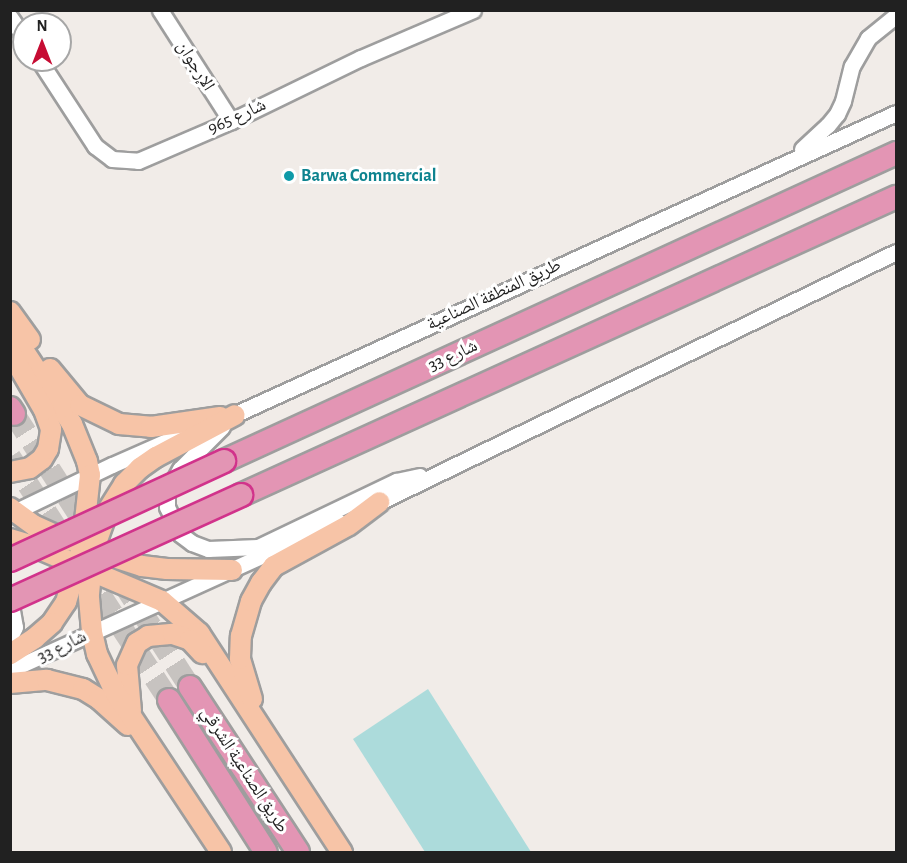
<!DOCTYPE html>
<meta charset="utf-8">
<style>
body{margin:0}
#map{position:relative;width:907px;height:863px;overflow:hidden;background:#f1ece8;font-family:"Alegreya Sans","Noto Naskh Arabic",sans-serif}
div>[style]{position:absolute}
.water>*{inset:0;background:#acdbdb}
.highway-tunnel>*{height:22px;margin-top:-11px;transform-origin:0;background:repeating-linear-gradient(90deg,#c7c3c0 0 22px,transparent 0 33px)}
.roads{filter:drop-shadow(2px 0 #9e9e9e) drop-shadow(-2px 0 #9e9e9e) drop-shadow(0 2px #9e9e9e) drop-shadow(0 -2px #9e9e9e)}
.minor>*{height:15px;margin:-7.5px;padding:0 7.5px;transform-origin:7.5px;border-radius:7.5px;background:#fff}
.major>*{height:20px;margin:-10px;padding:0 10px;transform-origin:10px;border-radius:10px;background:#f7c4a7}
.highway>*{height:22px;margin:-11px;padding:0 11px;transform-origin:11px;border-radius:11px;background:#e395b4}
.bridges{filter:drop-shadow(2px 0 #d1338b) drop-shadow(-2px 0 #d1338b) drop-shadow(0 2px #d1338b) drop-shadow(0 -2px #d1338b)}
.highway-bridge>*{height:22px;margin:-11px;padding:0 11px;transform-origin:11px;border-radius:11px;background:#e395b4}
.dots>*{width:16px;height:16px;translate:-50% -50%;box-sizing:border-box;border:3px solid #fff;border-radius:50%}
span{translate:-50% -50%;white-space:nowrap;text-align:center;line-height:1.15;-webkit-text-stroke:6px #fff;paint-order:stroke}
.street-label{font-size:18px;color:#212121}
.culture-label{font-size:18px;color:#0d838f;font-weight:700}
.left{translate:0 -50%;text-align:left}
.frame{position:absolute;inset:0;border:12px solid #212121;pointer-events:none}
.north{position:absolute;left:12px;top:12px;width:60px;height:60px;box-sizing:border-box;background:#fff;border:2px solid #a6a6a6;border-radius:50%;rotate:0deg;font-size:16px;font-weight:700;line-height:24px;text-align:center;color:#212121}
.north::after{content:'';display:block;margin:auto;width:21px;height:27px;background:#c60c33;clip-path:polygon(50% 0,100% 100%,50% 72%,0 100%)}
</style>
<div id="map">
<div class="water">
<i style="clip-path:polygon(428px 689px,531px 852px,425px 852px,353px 739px)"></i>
</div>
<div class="highway-tunnel">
<i style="left:14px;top:414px;width:325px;rotate:57.2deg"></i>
<i style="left:10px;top:457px;width:290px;rotate:56.8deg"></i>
</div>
<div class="roads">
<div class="minor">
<i style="left:160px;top:10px;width:132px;rotate:57.4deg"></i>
<i style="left:10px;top:17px;width:24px;rotate:55deg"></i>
<i style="left:39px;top:60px;width:103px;rotate:56.9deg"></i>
<i style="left:95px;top:146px;width:21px;rotate:37deg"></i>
<i style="left:112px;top:159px;width:26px;rotate:4deg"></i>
<i style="left:138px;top:161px;width:101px;rotate:-23.3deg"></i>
<i style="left:231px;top:121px;width:144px;rotate:-25.9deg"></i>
<i style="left:361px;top:58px;width:122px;rotate:-23.2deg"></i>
<i style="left:802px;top:149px;width:35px;rotate:-43deg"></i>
<i style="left:828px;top:125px;width:14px;rotate:-51deg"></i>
<i style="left:837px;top:114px;width:14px;rotate:-65deg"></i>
<i style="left:843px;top:101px;width:36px;rotate:-76deg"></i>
<i style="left:852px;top:66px;width:32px;rotate:-60deg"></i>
<i style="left:868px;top:38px;width:36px;rotate:-39deg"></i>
<i style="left:227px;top:418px;width:735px;rotate:-24.51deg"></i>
<i style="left:222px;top:427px;width:59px;rotate:135deg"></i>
<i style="left:180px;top:469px;width:26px;rotate:119deg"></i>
<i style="left:167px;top:492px;width:15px;rotate:90deg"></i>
<i style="left:167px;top:507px;width:30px;rotate:64deg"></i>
<i style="left:180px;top:534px;width:15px;rotate:37deg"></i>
<i style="left:192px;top:543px;width:17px;rotate:21deg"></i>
<i style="left:208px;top:549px;width:50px;rotate:-2.3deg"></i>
<i style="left:258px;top:547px;width:153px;rotate:-25.6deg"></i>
<i style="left:396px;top:481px;width:24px;rotate:-12deg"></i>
<i style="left:371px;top:506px;width:583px;rotate:-25.82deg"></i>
<i style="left:10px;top:514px;width:113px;rotate:-25.7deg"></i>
<i style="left:112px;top:465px;width:80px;rotate:-23.7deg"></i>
<i style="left:10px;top:599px;width:28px;rotate:80deg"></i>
<i style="left:15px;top:627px;width:11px;rotate:117deg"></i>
<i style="left:10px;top:670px;width:360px;rotate:-24.4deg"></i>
</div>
<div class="major">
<i style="left:10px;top:312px;width:34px;rotate:54deg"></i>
<i style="left:10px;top:330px;width:113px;rotate:56.6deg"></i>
<i style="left:72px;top:424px;width:40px;rotate:68deg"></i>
<i style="left:87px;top:461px;width:14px;rotate:78deg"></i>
<i style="left:90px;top:475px;width:72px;rotate:96.3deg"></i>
<i style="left:82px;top:547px;width:57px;rotate:106.2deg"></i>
<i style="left:66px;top:602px;width:25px;rotate:124deg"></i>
<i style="left:52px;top:623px;width:23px;rotate:139deg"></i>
<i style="left:35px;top:638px;width:30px;rotate:147deg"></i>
<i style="left:50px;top:369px;width:47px;rotate:50.2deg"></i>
<i style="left:80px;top:405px;width:43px;rotate:26deg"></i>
<i style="left:119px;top:424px;width:32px;rotate:5deg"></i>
<i style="left:151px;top:427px;width:70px;rotate:-8.2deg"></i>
<i style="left:10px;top:472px;width:20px;rotate:-11deg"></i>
<i style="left:30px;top:468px;width:15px;rotate:-37deg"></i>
<i style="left:42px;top:459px;width:12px;rotate:-59deg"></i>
<i style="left:48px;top:449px;width:20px;rotate:-81deg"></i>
<i style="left:51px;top:429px;width:20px;rotate:-110deg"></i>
<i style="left:44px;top:410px;width:66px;rotate:-120.1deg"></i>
<i style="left:10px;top:508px;width:31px;rotate:36deg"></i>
<i style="left:35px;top:526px;width:36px;rotate:24deg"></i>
<i style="left:10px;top:539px;width:21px;rotate:17deg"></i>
<i style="left:30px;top:545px;width:143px;rotate:23deg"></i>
<i style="left:162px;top:601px;width:49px;rotate:40.9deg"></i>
<i style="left:199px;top:633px;width:262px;rotate:56.9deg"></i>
<i style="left:98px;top:552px;width:46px;rotate:17.7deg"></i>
<i style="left:142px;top:566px;width:25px;rotate:7deg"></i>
<i style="left:167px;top:569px;width:65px;rotate:0.9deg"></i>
<i style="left:10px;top:683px;width:37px;rotate:-5deg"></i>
<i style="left:47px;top:680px;width:37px;rotate:14deg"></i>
<i style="left:83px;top:689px;width:19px;rotate:32deg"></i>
<i style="left:99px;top:699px;width:39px;rotate:42deg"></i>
<i style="left:252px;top:699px;width:42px;rotate:-106.7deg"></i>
<i style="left:240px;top:659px;width:23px;rotate:-88deg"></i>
<i style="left:241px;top:636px;width:36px;rotate:-74deg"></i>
<i style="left:251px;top:601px;width:21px;rotate:-61deg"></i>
<i style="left:261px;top:583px;width:21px;rotate:-53deg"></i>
<i style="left:274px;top:566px;width:85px;rotate:-28.7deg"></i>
<i style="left:349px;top:525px;width:38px;rotate:-37deg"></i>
<i style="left:131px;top:711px;width:46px;rotate:-95deg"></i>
<i style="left:127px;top:665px;width:24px;rotate:-66deg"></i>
<i style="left:137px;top:643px;width:13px;rotate:-32deg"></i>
<i style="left:148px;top:636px;width:25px;rotate:-5deg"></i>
<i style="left:173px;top:634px;width:18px;rotate:19deg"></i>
<i style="left:190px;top:640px;width:18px;rotate:47deg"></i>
<i style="left:221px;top:852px;width:192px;rotate:-123.5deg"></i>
<i style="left:115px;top:692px;width:42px;rotate:-115.3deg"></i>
<i style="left:97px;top:654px;width:23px;rotate:-103deg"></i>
<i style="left:92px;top:632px;width:38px;rotate:-95deg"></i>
<i style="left:89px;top:594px;width:43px;rotate:-84.7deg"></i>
<i style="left:93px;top:551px;width:44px;rotate:-69.9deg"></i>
<i style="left:108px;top:510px;width:31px;rotate:-58deg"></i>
<i style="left:124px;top:484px;width:23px;rotate:-45deg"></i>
<i style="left:140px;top:468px;width:19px;rotate:-35deg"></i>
<i style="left:156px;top:457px;width:89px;rotate:-28deg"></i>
</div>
<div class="highway">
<i style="left:10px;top:408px;width:7px;rotate:56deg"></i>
<i style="left:224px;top:461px;width:739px;rotate:-24.62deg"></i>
<i style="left:241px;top:495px;width:720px;rotate:-24.46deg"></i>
<i style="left:190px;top:687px;width:197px;rotate:56.8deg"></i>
<i style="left:169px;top:700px;width:180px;rotate:57.5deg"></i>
</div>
</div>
<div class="bridges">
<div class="highway-bridge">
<i style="left:10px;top:560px;width:236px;rotate:-24.8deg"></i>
<i style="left:10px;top:600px;width:254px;rotate:-24.4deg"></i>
</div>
</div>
<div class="dots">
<i style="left:289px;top:176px;background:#0f9aa8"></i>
</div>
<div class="street-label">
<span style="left:195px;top:66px;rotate:58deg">الإرجوان</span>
<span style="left:237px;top:117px;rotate:-25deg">شارع 965</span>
<span style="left:494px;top:295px;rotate:-25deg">طريق المنطقة الصناعية</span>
<span style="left:453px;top:356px;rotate:-25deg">شارع 33</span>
<span style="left:62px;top:647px;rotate:-26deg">شارع 33</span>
<span style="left:244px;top:770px;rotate:57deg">طريق الصناعية الشرقي</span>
</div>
<div class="culture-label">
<span class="left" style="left:301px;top:176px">Barwa Commercial</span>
</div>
<div class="frame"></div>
<div class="north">N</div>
</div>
